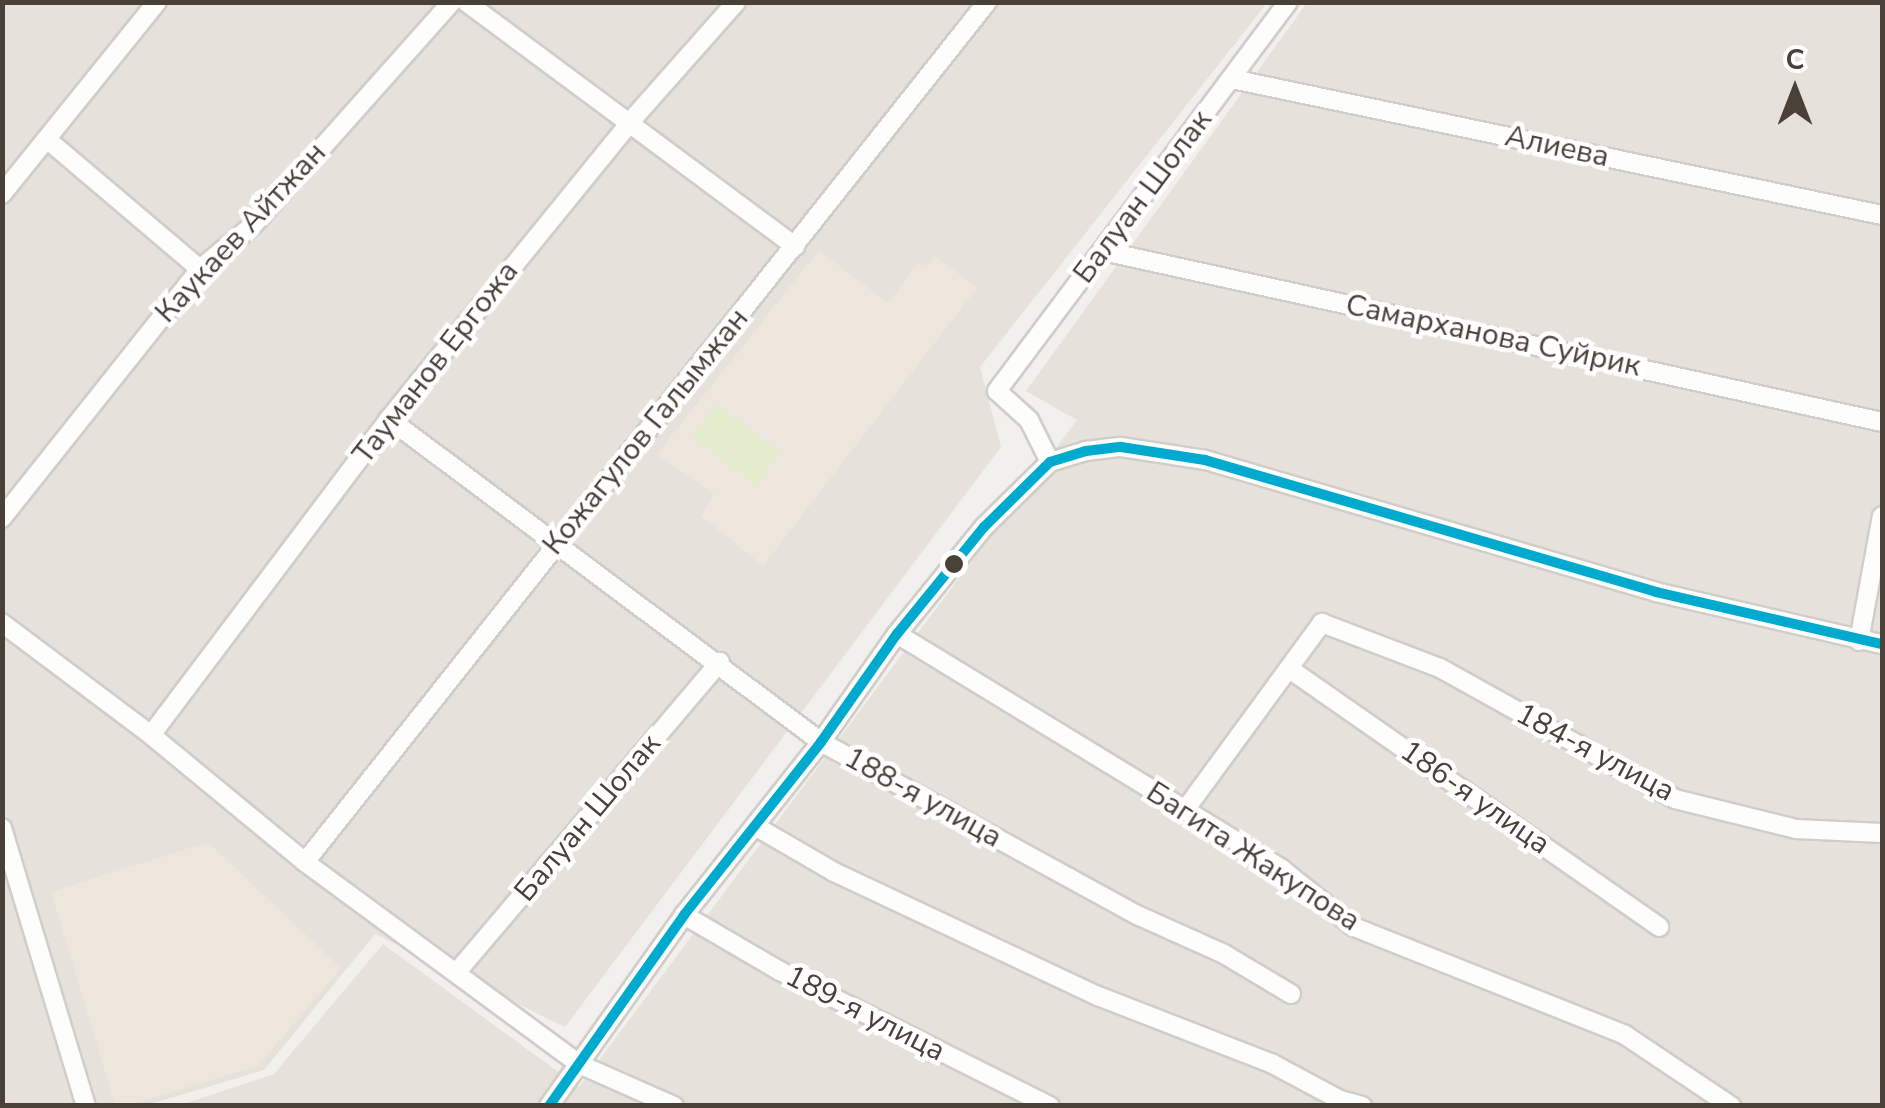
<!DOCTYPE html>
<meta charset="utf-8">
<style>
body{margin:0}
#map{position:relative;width:1885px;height:1108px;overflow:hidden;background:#f2f0ed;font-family:"Nunito Sans",sans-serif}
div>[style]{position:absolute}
.residential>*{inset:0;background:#e6e1da}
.education>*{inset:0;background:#ede6dc}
.green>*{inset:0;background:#e3eccd}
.roads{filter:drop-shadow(2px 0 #d0cdca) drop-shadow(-2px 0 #d0cdca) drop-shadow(0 2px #d0cdca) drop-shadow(0 -2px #d0cdca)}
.minor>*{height:18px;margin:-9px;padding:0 9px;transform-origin:9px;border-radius:9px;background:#fdfdfc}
.bus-1>*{height:10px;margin:-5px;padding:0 5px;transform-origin:5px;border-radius:5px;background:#00a9ce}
.dots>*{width:28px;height:28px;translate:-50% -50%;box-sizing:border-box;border:5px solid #fff;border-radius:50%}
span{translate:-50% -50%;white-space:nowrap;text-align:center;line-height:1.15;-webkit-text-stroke:9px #fff;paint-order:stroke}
.street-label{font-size:30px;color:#494038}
.frame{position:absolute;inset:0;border:5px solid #494038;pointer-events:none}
.north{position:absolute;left:1745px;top:40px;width:100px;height:100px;-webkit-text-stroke:8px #fff;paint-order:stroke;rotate:0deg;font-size:28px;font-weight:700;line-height:40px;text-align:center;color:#494038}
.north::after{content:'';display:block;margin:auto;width:35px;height:45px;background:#494038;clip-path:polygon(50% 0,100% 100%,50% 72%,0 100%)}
</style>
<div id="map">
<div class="residential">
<i style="clip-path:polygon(2px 3px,1267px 3px,980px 367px,1001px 447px,565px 1027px,375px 934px,264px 1070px,144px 1106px,3px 1105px)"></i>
<i style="clip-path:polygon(1307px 3px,1882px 3px,1882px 1105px,177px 1106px,274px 1074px,383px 944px,579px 1087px,1077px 420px,1026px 391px)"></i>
</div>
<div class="education">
<i style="clip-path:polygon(819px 250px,888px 303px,919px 262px,926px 266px,935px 255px,977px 288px,763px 566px,701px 516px,714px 495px,657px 454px)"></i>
<i style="clip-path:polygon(208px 842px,341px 968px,258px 1066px,130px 1105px,115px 1105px,51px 892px)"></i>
</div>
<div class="green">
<i style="clip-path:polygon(716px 405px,780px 453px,756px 485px,693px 437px)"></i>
</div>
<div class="roads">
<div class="minor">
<i style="left:466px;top:2px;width:410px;rotate:36.6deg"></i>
<i style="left:1232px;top:79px;width:664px;rotate:11.82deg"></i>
<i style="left:49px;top:141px;width:198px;rotate:40.3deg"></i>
<i style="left:2px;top:194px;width:247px;rotate:-51.1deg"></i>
<i style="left:1103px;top:251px;width:798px;rotate:12.38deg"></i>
<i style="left:389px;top:419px;width:539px;rotate:36.78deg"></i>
<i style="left:821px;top:742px;width:360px;rotate:28.7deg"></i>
<i style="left:1137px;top:915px;width:95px;rotate:24.1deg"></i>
<i style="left:1224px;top:954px;width:78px;rotate:30.8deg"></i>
<i style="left:1050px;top:462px;width:47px;rotate:-116.6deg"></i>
<i style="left:1029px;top:420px;width:43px;rotate:-137.8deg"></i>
<i style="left:997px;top:391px;width:486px;rotate:-53.2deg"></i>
<i style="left:2px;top:518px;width:318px;rotate:-51.5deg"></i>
<i style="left:200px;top:269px;width:69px;rotate:-39.7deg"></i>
<i style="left:253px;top:225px;width:299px;rotate:-48.3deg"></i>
<i style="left:2px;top:623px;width:186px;rotate:36.9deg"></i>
<i style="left:151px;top:735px;width:200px;rotate:39.5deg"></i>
<i style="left:305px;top:862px;width:340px;rotate:36.4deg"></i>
<i style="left:579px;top:1064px;width:104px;rotate:23.9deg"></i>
<i style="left:897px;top:634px;width:452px;rotate:31.4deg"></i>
<i style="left:1283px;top:870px;width:91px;rotate:38.8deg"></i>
<i style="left:1354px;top:927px;width:292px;rotate:21.7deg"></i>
<i style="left:1625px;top:1035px;width:128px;rotate:33.8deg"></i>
<i style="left:1859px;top:641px;width:127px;rotate:-79.6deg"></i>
<i style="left:1291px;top:670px;width:449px;rotate:34.9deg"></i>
<i style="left:151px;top:735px;width:396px;rotate:-53deg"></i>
<i style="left:389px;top:419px;width:382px;rotate:-50.9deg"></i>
<i style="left:630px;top:122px;width:160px;rotate:-48.5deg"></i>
<i style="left:1185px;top:810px;width:232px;rotate:-53.8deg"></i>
<i style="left:1322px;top:623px;width:126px;rotate:20.9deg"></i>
<i style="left:1440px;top:668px;width:269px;rotate:29.1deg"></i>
<i style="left:1675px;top:799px;width:125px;rotate:13.9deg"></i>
<i style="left:1796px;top:829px;width:86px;rotate:2.7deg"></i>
<i style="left:755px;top:826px;width:91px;rotate:30.2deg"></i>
<i style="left:834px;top:872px;width:292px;rotate:25.2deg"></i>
<i style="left:1098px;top:996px;width:186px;rotate:21.2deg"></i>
<i style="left:1271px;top:1063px;width:78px;rotate:28.2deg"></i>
<i style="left:1340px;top:1100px;width:23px;rotate:15deg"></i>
<i style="left:2px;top:828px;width:290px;rotate:73.2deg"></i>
<i style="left:305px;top:862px;width:1098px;rotate:-51.58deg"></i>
<i style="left:684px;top:915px;width:111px;rotate:30.3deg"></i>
<i style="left:780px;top:971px;width:302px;rotate:26.6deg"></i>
<i style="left:456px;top:973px;width:408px;rotate:-49.7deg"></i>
<i style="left:549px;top:1106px;width:234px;rotate:-54.7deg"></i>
<i style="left:684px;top:915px;width:221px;rotate:-51.6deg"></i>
<i style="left:821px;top:742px;width:132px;rotate:-54.9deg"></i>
<i style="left:897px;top:634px;width:138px;rotate:-50.9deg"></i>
<i style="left:984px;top:527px;width:93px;rotate:-44.6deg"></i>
<i style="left:1050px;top:462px;width:38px;rotate:-17deg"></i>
<i style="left:1086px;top:451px;width:35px;rotate:-7deg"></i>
<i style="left:1121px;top:447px;width:85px;rotate:8.8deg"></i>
<i style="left:1205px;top:460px;width:470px;rotate:16.3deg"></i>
<i style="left:1656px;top:592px;width:232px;rotate:13deg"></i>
</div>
</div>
<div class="bus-1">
<i style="left:549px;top:1106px;width:234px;rotate:-54.7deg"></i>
<i style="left:684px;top:915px;width:221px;rotate:-51.6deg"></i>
<i style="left:821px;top:742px;width:132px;rotate:-54.9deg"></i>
<i style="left:897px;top:634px;width:138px;rotate:-50.9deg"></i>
<i style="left:984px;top:527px;width:93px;rotate:-44.6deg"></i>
<i style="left:1050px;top:462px;width:38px;rotate:-17deg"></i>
<i style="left:1086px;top:451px;width:35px;rotate:-7deg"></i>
<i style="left:1121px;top:447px;width:85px;rotate:8.8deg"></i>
<i style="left:1205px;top:460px;width:470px;rotate:16.3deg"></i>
<i style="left:1656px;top:592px;width:232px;rotate:13deg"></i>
</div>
<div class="dots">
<i style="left:954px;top:564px;background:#494038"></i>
</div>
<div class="street-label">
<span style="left:1557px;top:147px;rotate:12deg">Алиева</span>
<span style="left:1143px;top:197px;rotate:-53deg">Балуан Шолак</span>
<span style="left:241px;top:233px;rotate:-47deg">Каукаев Айтжан</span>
<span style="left:1493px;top:336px;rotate:12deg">Самарханова Суйрик</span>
<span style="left:436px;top:363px;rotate:-52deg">Тауманов Ергожа</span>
<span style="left:646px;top:432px;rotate:-51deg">Кожагулов Галымжан</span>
<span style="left:1595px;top:753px;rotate:28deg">184-я улица</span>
<span style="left:923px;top:798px;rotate:29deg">188-я улица</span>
<span style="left:1475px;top:798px;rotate:35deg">186-я улица</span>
<span style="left:588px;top:818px;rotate:-50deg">Балуан Шолак</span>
<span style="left:1253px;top:857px;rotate:33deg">Багита Жакупова</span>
<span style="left:865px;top:1014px;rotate:27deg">189-я улица</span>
</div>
<div class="frame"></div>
<div class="north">С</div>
</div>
